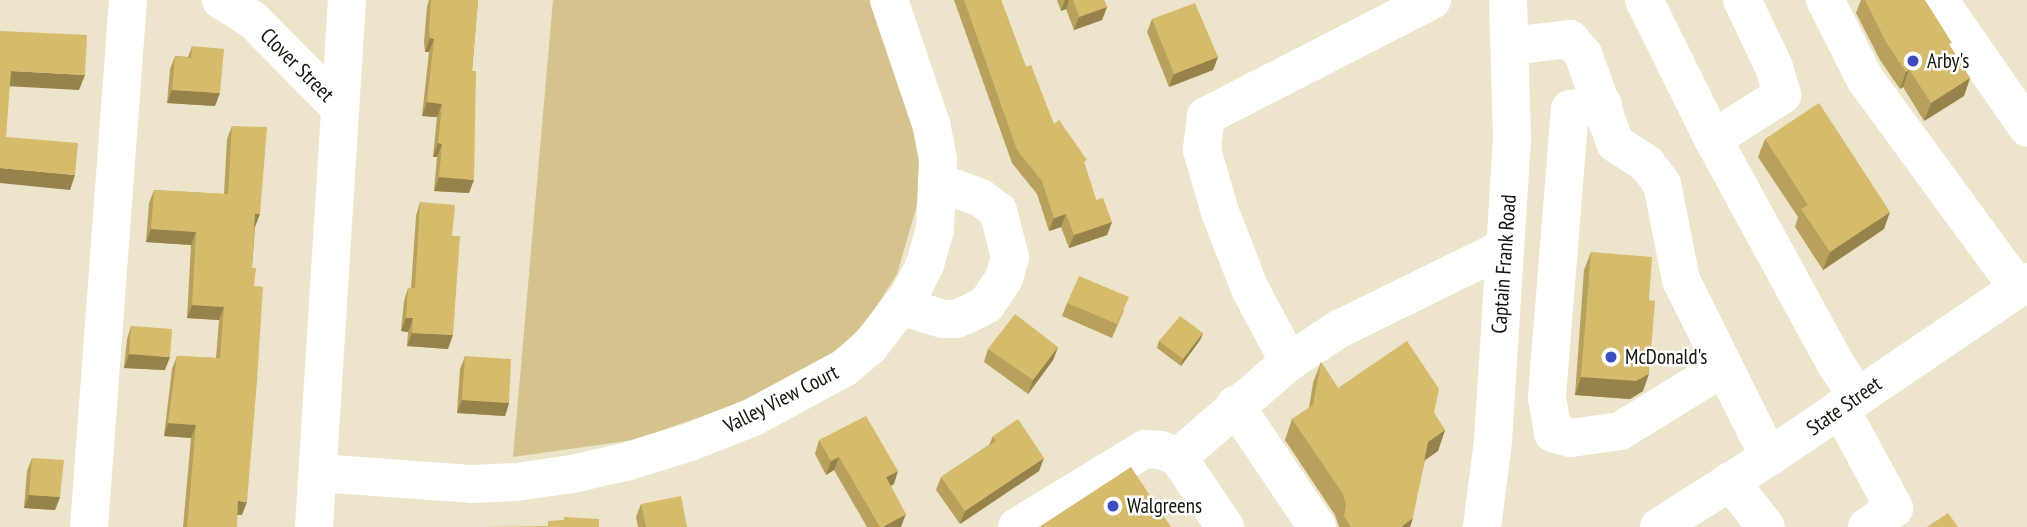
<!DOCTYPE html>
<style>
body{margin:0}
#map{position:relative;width:2027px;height:527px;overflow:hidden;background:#ece4cb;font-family:"PT Sans Narrow",sans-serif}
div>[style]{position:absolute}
.green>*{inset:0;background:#d4c38d}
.minor>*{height:38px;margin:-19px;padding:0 19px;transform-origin:19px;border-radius:19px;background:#fff}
.major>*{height:38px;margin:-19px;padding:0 19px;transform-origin:19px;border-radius:19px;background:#fff}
.wall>*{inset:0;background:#b7a15c}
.shaded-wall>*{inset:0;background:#95834b}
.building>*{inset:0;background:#d5bb6b}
.dots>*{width:19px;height:19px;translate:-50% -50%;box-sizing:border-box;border:4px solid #fff;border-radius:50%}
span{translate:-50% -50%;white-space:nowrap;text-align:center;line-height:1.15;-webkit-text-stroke:5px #fff;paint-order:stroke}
.poi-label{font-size:21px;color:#16130a}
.left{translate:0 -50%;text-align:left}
.street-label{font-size:21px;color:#16130a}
</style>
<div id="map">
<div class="green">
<i style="clip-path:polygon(553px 0,870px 0,913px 115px,920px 151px,919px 198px,897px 274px,867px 321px,828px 359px,737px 404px,634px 440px,513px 457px)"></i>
</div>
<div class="minor">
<i style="left:221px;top:0;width:36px;rotate:32deg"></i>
<i style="left:252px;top:19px;width:124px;rotate:45.3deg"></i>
<i style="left:1432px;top:0;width:254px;rotate:152.8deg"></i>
<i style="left:1206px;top:116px;width:34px;rotate:97deg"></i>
<i style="left:1202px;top:150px;width:65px;rotate:73.8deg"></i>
<i style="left:1220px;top:212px;width:83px;rotate:68.7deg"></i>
<i style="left:1250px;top:289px;width:83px;rotate:61.9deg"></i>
<i style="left:1289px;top:362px;width:60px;rotate:-33.4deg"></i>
<i style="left:1339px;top:329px;width:184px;rotate:-26.1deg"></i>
<i style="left:1644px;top:0;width:155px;rotate:63.6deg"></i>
<i style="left:1713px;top:139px;width:255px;rotate:61.4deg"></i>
<i style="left:1835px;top:363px;width:40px;rotate:56deg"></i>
<i style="left:1825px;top:0;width:89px;rotate:63.1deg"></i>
<i style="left:1865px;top:79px;width:259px;rotate:53.8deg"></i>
<i style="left:1939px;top:0;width:155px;rotate:55.3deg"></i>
<i style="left:1510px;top:46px;width:60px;rotate:-6.7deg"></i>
<i style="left:1570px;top:39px;width:20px;rotate:49deg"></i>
<i style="left:1583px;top:54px;width:95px;rotate:70.2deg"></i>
<i style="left:1615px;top:143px;width:38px;rotate:33deg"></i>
<i style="left:1647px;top:164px;width:25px;rotate:53deg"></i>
<i style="left:1662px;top:184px;width:98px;rotate:78.8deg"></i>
<i style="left:1681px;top:280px;width:198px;rotate:63.6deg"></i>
<i style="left:1603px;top:105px;width:33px;rotate:173deg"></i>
<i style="left:1570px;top:109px;width:290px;rotate:94.6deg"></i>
<i style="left:1547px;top:398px;width:36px;rotate:80deg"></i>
<i style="left:1553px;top:433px;width:19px;rotate:16deg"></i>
<i style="left:1571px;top:438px;width:49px;rotate:-8.1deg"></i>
<i style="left:1620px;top:431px;width:122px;rotate:-31.6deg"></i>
<i style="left:1713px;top:139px;width:82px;rotate:-32.5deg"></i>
<i style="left:1782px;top:95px;width:29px;rotate:-106deg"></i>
<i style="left:1774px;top:67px;width:74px;rotate:-115.5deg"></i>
<i style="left:901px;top:306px;width:44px;rotate:17.2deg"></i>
<i style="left:943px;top:319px;width:13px"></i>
<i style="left:956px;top:319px;width:15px;rotate:-23deg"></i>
<i style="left:970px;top:313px;width:18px;rotate:-27deg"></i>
<i style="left:986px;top:305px;width:12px;rotate:-55deg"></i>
<i style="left:993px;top:295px;width:20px;rotate:-57deg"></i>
<i style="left:1004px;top:278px;width:22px;rotate:-74deg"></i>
<i style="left:1010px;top:257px;width:48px;rotate:-104.6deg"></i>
<i style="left:998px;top:211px;width:21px;rotate:-143deg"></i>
<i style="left:981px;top:198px;width:46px;rotate:-159.6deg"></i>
<i style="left:1235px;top:405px;width:147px;rotate:56.1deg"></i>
<i style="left:1840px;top:408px;width:114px;rotate:61.6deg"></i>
<i style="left:1894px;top:508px;width:33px;rotate:145deg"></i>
<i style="left:1178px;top:457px;width:146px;rotate:-40.6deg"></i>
<i style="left:319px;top:473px;width:152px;rotate:4.1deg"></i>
<i style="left:471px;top:484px;width:45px;rotate:-2.5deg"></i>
<i style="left:516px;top:482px;width:57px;rotate:-8.1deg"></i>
<i style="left:572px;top:474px;width:54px;rotate:-12.8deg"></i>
<i style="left:625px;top:462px;width:68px;rotate:-17.1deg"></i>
<i style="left:690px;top:442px;width:68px;rotate:-21.6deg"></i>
<i style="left:753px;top:417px;width:103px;rotate:-28.3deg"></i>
<i style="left:844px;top:368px;width:34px;rotate:-40deg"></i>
<i style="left:870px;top:346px;width:66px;rotate:-52.4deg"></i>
<i style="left:910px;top:294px;width:34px;rotate:-63deg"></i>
<i style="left:925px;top:264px;width:35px;rotate:-74deg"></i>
<i style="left:935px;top:230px;width:71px;rotate:-87.6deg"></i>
<i style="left:938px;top:159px;width:36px;rotate:-101deg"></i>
<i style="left:931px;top:124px;width:131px;rotate:-108.7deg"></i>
<i style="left:1730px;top:481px;width:58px;rotate:52deg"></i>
<i style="left:89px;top:527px;width:528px;rotate:-85.77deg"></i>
<i style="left:314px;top:527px;width:528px;rotate:-86.42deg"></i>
<i style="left:1017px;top:527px;width:150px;rotate:-31.4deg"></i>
<i style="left:1145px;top:449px;width:16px;rotate:4deg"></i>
<i style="left:1161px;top:450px;width:18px;rotate:22deg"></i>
<i style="left:1178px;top:457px;width:84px;rotate:56.1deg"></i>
<i style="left:1482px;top:527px;width:87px;rotate:-82.7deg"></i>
<i style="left:1493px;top:441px;width:302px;rotate:-86.4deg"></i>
<i style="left:1512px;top:140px;width:140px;rotate:-91.6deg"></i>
</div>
<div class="major">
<i style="left:1659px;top:527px;width:130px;rotate:-32.5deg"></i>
<i style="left:1769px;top:457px;width:312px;rotate:-34.1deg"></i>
</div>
<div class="wall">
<i style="clip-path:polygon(429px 0,478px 0,472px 71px,469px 193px,434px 191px,437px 157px,433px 157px,437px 117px,422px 116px,429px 52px,425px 52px,424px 42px,427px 7px)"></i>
<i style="clip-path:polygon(954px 0,1001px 0,1026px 67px,1054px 124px,1085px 165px,1096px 200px,1112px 222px,1107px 235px,1069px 248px,1061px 227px,1049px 231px,1037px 194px,1012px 163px)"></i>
<i style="clip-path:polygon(1057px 0,1104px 0,1107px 7px,1102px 20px,1074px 30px,1066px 9px,1061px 11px)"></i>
<i style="clip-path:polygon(1861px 0,1921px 0,1970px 78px,1964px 96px,1924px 121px,1903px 87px,1900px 89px,1880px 60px,1856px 13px)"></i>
<i style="clip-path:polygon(1152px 19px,1218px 57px,1213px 70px,1169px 87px,1147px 32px)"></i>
<i style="clip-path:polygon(192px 46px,215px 106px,167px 103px,170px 69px,175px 56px,188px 57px)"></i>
<i style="clip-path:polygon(232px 126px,255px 227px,252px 268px,254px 286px,242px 515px,237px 515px,237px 527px,183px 527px,191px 438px,164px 436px,172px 369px,177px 356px,216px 358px,219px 320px,187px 318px,191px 245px,146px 242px,149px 203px,154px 190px,224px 194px,227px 139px)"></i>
<i style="clip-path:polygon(1765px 139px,1884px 229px,1823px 270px,1795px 227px,1798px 217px,1758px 157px)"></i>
<i style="clip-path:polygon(420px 202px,452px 236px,448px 349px,407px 346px,408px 332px,401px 331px,404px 301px,408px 288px,411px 288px,416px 216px)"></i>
<i style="clip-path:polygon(1591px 252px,1643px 391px,1630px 399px,1575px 395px,1584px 270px)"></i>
<i style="clip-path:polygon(1067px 303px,1124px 310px,1112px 338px,1062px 316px)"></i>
<i style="clip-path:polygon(131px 326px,165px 370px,124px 368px,127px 339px)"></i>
<i style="clip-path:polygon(1203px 333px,1200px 340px,1181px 366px,1157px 348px,1159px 341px)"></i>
<i style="clip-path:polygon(1058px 347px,1053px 360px,1028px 394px,984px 362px,988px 349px)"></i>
<i style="clip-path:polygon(465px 356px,509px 403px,505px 416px,457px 413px,460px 369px)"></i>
<i style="clip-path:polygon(1321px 362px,1338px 388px,1434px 413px,1445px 430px,1438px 451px,1425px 460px,1410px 527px,1339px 527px,1335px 515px,1285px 440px,1292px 419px,1309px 408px,1313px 383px)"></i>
<i style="clip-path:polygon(993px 436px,1039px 471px,960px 524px,936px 490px,941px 477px,989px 445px)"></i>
<i style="clip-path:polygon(819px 440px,894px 484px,891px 486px,901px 527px,867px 527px,834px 470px,826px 475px,815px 454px)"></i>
<i style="clip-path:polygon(32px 458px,60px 497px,55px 510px,24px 508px,27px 471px)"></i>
<i style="clip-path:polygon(641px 504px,687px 527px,638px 527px,636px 517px)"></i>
</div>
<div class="shaded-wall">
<i style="clip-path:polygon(1065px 0,1069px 0,1066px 9px,1061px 11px)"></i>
<i style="clip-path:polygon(1107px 7px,1102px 20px,1074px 30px,1079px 17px)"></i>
<i style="clip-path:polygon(430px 38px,434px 39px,429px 52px,425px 52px)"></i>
<i style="clip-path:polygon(1218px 57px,1213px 70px,1169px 87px,1174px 74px)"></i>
<i style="clip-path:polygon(1909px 69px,1903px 87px,1900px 89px,1906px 72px)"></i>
<i style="clip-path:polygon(11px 71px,85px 75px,79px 90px,5px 86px)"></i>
<i style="clip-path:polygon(1970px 78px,1964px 96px,1924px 121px,1931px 103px)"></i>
<i style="clip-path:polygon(172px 90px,220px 93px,215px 106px,167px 103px)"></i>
<i style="clip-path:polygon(427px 102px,442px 104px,437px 117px,422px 116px)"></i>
<i style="clip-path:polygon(438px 143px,442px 144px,437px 157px,433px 157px)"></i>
<i style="clip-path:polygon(0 168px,75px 175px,70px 190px,0 183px)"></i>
<i style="clip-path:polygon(439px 177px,474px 180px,469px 193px,434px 191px)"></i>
<i style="clip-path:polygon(1890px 212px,1884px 229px,1823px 270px,1830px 252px)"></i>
<i style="clip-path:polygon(255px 214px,260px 214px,255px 227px,250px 227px)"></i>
<i style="clip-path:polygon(1066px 214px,1061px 227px,1049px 231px,1054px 218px)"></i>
<i style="clip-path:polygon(1112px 222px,1107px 235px,1069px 248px,1074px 235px)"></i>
<i style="clip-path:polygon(151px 229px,196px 232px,191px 245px,146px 242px)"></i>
<i style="clip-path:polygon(192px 305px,224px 307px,219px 320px,187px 318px)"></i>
<i style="clip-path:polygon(406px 318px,413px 318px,408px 332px,401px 331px)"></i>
<i style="clip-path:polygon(412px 333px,453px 335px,448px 349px,407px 346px)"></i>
<i style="clip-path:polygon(1203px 333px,1200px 340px,1181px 366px,1183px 359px)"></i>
<i style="clip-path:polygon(1058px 347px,1053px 360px,1028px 394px,1033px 380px)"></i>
<i style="clip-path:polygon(129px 354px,170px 357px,165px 370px,124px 368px)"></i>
<i style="clip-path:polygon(1649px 374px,1643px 391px,1630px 399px,1575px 395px,1581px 377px)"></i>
<i style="clip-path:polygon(462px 400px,509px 403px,505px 416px,457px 413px)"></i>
<i style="clip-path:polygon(168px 423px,196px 425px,191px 438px,164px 436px)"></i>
<i style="clip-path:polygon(1445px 430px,1438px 451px,1421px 463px,1428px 442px)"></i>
<i style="clip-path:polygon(839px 457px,834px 470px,826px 475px,831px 461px)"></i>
<i style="clip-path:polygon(1044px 458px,1039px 471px,960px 524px,965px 511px)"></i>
<i style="clip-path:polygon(898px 471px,894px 484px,882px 491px,886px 477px)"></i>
<i style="clip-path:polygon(29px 495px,60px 497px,55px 510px,24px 508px)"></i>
<i style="clip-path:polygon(238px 501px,247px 502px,242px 515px,234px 515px)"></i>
<i style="clip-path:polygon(906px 514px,901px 527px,883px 527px)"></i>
<i style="clip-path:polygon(1413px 518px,1410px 527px,1401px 527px)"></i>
</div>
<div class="building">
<i style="clip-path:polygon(431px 0,478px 0,472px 71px,476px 71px,474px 180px,439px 177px,442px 144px,438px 143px,442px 104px,427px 102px,434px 39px,430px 38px,429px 29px)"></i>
<i style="clip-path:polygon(964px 0,1001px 0,1026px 67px,1031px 65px,1054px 124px,1059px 120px,1087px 160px,1084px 162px,1096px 200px,1103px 198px,1112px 222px,1074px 235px,1066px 214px,1054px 218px,1042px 181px,1017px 150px)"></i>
<i style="clip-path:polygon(1073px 0,1104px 0,1107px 7px,1079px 17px)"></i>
<i style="clip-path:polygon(1865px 0,1925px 0,1952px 43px,1949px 44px,1970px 78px,1931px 103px,1909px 69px,1906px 72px,1886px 42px)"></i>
<i style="clip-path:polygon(1195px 3px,1218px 57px,1174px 74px,1152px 19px)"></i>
<i style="clip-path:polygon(0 31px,87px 35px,85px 75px,11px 71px,6px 137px,78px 143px,75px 175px,0 168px)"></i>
<i style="clip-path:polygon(192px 46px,224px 49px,220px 93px,172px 90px,175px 56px,191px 58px)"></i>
<i style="clip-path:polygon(1819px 103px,1890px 212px,1830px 252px,1801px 209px,1808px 205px,1765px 139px)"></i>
<i style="clip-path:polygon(232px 126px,267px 127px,260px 214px,255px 214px,252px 268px,256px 268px,254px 286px,263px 287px,257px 381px,247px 502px,238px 501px,237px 527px,187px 527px,196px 425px,168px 423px,177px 356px,220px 358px,224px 307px,192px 305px,196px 232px,151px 229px,154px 190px,228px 194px)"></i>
<i style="clip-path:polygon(420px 202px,455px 205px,452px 236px,460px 236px,453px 335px,412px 333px,413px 318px,406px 318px,408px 288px,415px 288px)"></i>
<i style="clip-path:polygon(1591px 252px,1652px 257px,1649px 300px,1655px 301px,1649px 374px,1636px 381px,1581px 377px)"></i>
<i style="clip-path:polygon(1079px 276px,1129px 297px,1117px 324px,1067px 303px)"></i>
<i style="clip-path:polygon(1015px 314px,1058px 347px,1033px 380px,988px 349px)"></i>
<i style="clip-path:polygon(1180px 316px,1203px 333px,1183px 359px,1159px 341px)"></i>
<i style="clip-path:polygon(131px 326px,172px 329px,170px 357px,129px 354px)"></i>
<i style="clip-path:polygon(1407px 341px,1439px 389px,1434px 413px,1445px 430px,1428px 442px,1413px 518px,1401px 527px,1351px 527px,1344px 516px,1346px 505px,1343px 494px,1292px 419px,1313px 405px,1321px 362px,1338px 388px)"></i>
<i style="clip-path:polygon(465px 356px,511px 359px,509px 403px,462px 400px)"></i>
<i style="clip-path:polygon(866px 416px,898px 471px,886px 477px,906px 514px,883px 527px,880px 527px,839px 457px,831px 461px,819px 440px)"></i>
<i style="clip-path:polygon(1018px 419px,1044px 458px,965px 511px,941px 477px,996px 441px,993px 436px)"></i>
<i style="clip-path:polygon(32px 458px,64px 460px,60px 497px,29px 495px)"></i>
<i style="clip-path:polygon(1131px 467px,1171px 527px,1039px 527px)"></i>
<i style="clip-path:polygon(681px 496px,687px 527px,646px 527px,641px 504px)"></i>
<i style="clip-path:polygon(1948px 513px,1958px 527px,1927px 527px)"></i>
<i style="clip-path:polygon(564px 517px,599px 519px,599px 527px,487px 527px,548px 526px,548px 521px,564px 520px)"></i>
</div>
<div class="dots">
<i style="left:1913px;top:61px;background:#3d4cbf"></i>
<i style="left:1611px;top:357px;background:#3d4cbf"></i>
<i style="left:1113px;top:506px;background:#3d4cbf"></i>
</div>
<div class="poi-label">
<span class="left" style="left:1927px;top:61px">Arby's</span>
<span class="left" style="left:1625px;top:357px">McDonald's</span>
<span class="left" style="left:1127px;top:506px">Walgreens</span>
</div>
<div class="street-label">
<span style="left:297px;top:65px;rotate:45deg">Clover Street</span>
<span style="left:1504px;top:264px;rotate:-86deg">Captain Frank Road</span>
<span style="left:781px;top:399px;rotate:-27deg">Valley View Court</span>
<span style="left:1844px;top:406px;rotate:-35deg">State Street</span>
</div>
</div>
